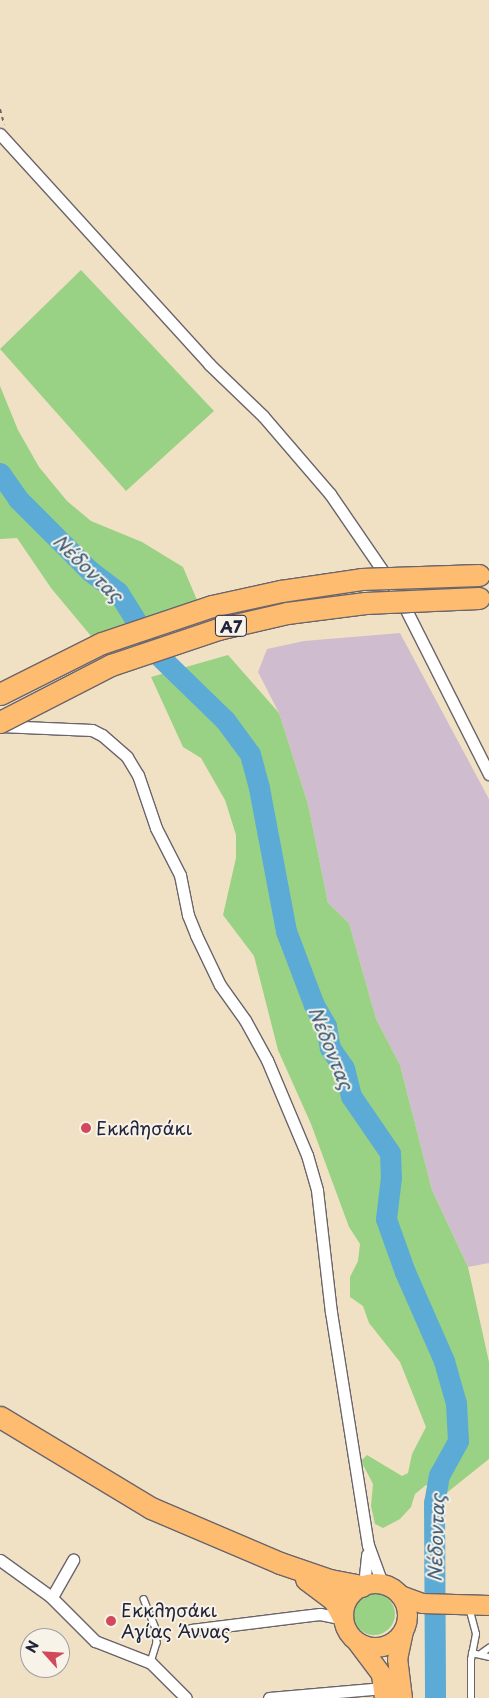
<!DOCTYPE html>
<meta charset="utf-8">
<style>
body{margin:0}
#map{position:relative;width:489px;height:1698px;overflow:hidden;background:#f1e1c4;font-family:"Playpen Sans",sans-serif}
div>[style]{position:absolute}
.industrial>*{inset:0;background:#cfbdcf}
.green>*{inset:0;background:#99d284}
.round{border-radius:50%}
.river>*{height:21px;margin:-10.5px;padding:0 10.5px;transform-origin:10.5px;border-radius:10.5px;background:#5babd6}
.path>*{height:2px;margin-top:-1px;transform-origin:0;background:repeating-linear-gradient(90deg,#6a656b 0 4px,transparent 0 8px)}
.roads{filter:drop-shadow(1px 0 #6a656b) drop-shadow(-1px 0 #6a656b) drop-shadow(0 1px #6a656b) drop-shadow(0 -1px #6a656b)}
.lane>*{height:5.5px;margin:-2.75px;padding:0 2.75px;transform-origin:2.75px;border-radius:2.75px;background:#fff}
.street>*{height:11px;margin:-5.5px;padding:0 5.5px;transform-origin:5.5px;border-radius:5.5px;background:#fff}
.primary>*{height:19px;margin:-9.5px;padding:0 9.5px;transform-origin:9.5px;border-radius:9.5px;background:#febc70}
.primary>.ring{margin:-9.5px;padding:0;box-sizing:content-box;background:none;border:19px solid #febc70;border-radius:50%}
.highway>*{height:21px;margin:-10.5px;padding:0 10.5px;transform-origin:10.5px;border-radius:10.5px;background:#febc70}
.bridges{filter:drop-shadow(1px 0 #6a656b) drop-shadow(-1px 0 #6a656b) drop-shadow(0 1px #6a656b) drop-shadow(0 -1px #6a656b)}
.highway-bridge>*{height:21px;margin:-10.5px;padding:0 10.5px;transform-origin:10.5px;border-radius:10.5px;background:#febc70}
.dots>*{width:14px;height:14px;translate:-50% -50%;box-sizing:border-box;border:2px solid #f7f3e8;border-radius:50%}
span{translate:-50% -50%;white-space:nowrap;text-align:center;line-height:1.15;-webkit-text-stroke:4px #f7f3e8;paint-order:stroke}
.shield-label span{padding:1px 4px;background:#f7f3e8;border:1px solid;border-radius:4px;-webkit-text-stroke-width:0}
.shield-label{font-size:16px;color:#22223b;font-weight:700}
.poi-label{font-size:18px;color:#22223b}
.left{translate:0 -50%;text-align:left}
.water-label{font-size:19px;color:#395979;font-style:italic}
.north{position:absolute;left:20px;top:1628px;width:50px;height:50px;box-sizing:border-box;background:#f7f3e8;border:1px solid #a29fa3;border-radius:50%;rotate:296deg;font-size:14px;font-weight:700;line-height:20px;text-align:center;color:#22223b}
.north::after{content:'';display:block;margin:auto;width:18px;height:22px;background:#d1495b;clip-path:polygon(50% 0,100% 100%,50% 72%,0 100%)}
</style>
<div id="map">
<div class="industrial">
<i style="clip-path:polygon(400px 633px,489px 799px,489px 1263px,468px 1267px,432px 1190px,400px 1065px,376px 1019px,349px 923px,328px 903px,308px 804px,279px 713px,258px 672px,267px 649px,304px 641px)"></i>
</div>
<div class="green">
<i style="clip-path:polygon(81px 270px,214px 411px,126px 491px,0 349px)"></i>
<i style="clip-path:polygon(0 386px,18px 430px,39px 467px,67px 501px,91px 521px,142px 542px,183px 567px,197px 600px,91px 636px,51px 588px,17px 538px,0 539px)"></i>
<i style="clip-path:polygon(228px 655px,279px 713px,308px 804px,328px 903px,349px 923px,376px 1019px,400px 1065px,432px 1190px,468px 1267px,489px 1362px,489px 1459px,444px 1495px,426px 1485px,415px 1494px,411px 1507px,400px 1519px,383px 1528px,375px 1524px,371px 1506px,373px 1484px,361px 1461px,367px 1455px,402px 1476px,408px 1473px,412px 1454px,426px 1427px,400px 1362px,369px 1323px,363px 1306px,350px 1297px,350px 1277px,358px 1261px,360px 1244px,349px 1227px,311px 1124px,278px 1050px,254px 956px,223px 915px,236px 858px,236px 835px,225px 800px,201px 758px,183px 747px,151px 677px)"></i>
<i class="round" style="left:353px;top:1593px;width:42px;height:42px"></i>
</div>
<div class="river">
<i style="left:0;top:473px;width:32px;rotate:55deg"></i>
<i style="left:18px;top:499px;width:102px;rotate:45deg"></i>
<i style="left:90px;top:571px;width:35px;rotate:37deg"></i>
<i style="left:118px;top:592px;width:72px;rotate:58.1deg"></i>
<i style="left:156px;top:653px;width:96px;rotate:44.2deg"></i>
<i style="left:225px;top:720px;width:42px;rotate:53.7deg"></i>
<i style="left:250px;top:754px;width:35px;rotate:75deg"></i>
<i style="left:259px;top:788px;width:146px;rotate:79.3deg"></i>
<i style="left:286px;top:931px;width:79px;rotate:69.3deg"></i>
<i style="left:314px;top:1005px;width:24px;rotate:60deg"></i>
<i style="left:326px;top:1026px;width:22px;rotate:80deg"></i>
<i style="left:330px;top:1048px;width:24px;rotate:55deg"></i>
<i style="left:344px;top:1068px;width:29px;rotate:76deg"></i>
<i style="left:351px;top:1096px;width:69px;rotate:55.6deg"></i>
<i style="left:390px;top:1153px;width:24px;rotate:88deg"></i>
<i style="left:391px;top:1177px;width:42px;rotate:96.8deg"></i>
<i style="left:386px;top:1219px;width:56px;rotate:70.3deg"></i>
<i style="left:405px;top:1272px;width:97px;rotate:66.3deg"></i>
<i style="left:444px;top:1361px;width:44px;rotate:74.1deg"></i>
<i style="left:456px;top:1403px;width:38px;rotate:87deg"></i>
<i style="left:458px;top:1441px;width:39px;rotate:119deg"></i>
<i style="left:439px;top:1475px;width:27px;rotate:100deg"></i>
<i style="left:434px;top:1502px;width:196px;rotate:89.7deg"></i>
</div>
<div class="path">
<i style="left:0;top:109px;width:16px;rotate:75deg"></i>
</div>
<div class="roads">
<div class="lane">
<i style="left:144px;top:1599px;width:32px;rotate:68deg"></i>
<i style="left:156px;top:1629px;width:14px;rotate:86deg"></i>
<i style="left:157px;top:1643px;width:21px;rotate:107deg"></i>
<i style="left:472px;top:1653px;width:17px;rotate:13deg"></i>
<i style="left:482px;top:1653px;width:9px;rotate:-36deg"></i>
<i style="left:471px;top:1698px;width:38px;rotate:-90deg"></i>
<i style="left:471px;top:1660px;width:26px;rotate:-79deg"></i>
<i style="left:476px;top:1634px;width:20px;rotate:-105deg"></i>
</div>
<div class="street">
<i style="left:0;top:134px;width:311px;rotate:47.7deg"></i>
<i style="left:209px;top:364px;width:75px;rotate:43.9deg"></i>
<i style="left:263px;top:416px;width:103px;rotate:49.3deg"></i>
<i style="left:330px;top:494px;width:119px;rotate:55.6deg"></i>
<i style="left:397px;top:592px;width:204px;rotate:63.2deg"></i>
<i style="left:0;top:726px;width:92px;rotate:2.5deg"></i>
<i style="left:92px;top:730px;width:11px;rotate:27deg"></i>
<i style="left:102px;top:735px;width:33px;rotate:41deg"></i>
<i style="left:127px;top:757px;width:21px;rotate:59deg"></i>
<i style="left:138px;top:775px;width:56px;rotate:71.2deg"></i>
<i style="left:156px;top:828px;width:53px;rotate:62.9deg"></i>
<i style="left:180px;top:875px;width:41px;rotate:78.7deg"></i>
<i style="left:188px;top:915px;width:22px;rotate:68deg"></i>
<i style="left:196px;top:935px;width:55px;rotate:64.4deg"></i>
<i style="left:220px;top:985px;width:43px;rotate:54.5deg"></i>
<i style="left:245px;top:1020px;width:46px;rotate:61.2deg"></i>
<i style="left:267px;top:1060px;width:103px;rotate:67.2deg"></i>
<i style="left:307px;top:1155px;width:36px;rotate:74deg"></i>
<i style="left:317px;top:1190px;width:123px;rotate:83.5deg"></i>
<i style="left:331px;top:1312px;width:236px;rotate:81deg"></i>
<i style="left:368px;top:1545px;width:40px;rotate:69.8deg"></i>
<i style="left:0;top:1560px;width:62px;rotate:35.8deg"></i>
<i style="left:50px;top:1596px;width:64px;rotate:45deg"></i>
<i style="left:95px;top:1641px;width:60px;rotate:21.4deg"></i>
<i style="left:151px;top:1663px;width:49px;rotate:45deg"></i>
<i style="left:364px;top:1585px;width:31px;rotate:-84deg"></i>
<i style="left:52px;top:1597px;width:43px;rotate:-60.4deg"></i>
<i style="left:191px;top:1630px;width:113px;rotate:-7.1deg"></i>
<i style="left:303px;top:1616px;width:17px;rotate:-7deg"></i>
<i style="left:320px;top:1614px;width:24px;rotate:12deg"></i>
<i style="left:269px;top:1698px;width:115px;rotate:-5deg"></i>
</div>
<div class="primary">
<i class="ring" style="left:343px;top:1583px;width:45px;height:45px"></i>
<i style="left:400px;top:1595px;width:23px;rotate:20deg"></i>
<i style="left:422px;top:1603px;width:67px;rotate:1.7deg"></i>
<i style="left:357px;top:1642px;width:40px;rotate:53deg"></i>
<i style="left:381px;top:1674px;width:24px;rotate:83deg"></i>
<i style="left:402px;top:1698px;width:39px;rotate:-97deg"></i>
<i style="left:397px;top:1659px;width:29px;rotate:-78deg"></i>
</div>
<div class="highway">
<i style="left:0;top:1417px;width:176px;rotate:31.1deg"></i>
<i style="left:151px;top:1508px;width:140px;rotate:23.1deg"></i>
<i style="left:280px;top:1563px;width:53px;rotate:18.8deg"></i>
<i style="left:330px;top:1580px;width:32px;rotate:11deg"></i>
<i style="left:306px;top:1579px;width:35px;rotate:37deg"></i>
<i style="left:334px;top:1600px;width:18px;rotate:63deg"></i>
</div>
</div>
<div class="bridges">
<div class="highway-bridge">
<i style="left:0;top:694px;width:114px;rotate:-26.6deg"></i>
<i style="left:102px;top:643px;width:116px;rotate:-18.6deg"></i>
<i style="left:212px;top:606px;width:71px;rotate:-12.3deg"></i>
<i style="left:281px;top:591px;width:81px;rotate:-8.5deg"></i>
<i style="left:361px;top:579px;width:118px;rotate:-1.9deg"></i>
<i style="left:0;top:722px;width:125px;rotate:-27.2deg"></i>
<i style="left:111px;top:665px;width:113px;rotate:-18.6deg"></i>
<i style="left:218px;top:629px;width:71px;rotate:-13.1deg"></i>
<i style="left:287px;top:613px;width:79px;rotate:-7.3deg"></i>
<i style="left:365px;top:603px;width:114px;rotate:-2.5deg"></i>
</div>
</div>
<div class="dots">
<i style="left:86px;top:1128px;background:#d1495b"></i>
<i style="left:111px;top:1621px;background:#d1495b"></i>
</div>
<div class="shield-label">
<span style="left:231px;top:626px">Α7</span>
</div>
<div class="poi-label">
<span class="left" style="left:96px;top:1128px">Εκκλησάκι</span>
<span class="left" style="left:121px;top:1621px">Εκκλησάκι<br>Αγίας Άννας</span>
</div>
<div class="water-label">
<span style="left:88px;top:568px;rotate:44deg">Νέδoντας</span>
<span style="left:331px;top:1048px;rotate:68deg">Νέδoντας</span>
<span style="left:436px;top:1538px;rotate:-88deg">Νέδoντας</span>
</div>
<div class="north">N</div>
</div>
